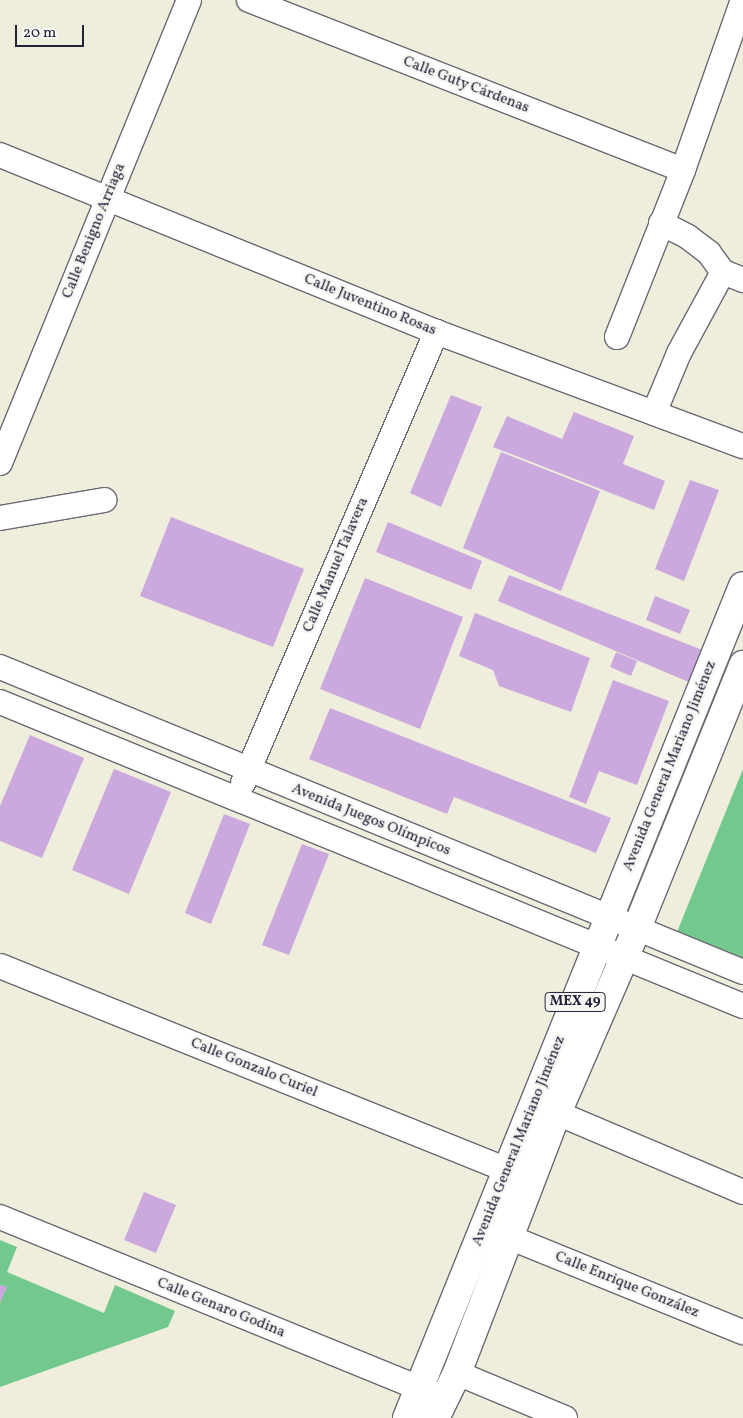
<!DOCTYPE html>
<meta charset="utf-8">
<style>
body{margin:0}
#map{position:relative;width:743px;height:1418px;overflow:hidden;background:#efeddb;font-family:Vollkorn,serif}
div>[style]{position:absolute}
.green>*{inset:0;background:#73c98d}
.building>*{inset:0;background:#cba8dd}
.roads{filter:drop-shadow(1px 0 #6a6973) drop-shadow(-1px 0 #6a6973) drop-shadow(0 1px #6a6973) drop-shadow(0 -1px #6a6973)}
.minor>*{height:24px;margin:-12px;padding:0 12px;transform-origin:12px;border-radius:12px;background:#fff}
.major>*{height:28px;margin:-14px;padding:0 14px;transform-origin:14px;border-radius:14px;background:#fff}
span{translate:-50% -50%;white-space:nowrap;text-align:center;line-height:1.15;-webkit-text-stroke:5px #f6f6f2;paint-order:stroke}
.shield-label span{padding:1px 4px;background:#f6f6f2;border:1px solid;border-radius:4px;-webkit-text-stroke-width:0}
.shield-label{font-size:14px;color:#22223b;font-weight:700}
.street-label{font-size:15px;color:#22223b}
.scale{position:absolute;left:15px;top:25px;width:69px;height:22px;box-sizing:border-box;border:2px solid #22223b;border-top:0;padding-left:6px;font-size:15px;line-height:18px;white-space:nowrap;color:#22223b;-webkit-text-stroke:4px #f6f6f2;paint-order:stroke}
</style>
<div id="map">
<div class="green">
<i style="clip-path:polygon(743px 769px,743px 960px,677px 932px)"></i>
<i style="clip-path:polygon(0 1240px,17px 1247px,7px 1272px,104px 1313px,115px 1285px,175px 1311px,168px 1327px,0 1387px,0 1303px,6px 1288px,0 1285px)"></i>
</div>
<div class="building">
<i style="clip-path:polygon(451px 395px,482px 407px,441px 507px,410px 493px)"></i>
<i style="clip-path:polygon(574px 412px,634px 436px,623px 464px,665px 481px,654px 510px,493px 447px,507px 416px,562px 439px)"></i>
<i style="clip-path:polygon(501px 452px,600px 491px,561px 591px,463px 548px)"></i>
<i style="clip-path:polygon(690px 480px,719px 490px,684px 581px,655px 569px)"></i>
<i style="clip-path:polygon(171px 517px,304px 569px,273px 647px,140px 596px)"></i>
<i style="clip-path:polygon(388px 522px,482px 561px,471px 590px,376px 552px)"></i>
<i style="clip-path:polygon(509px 575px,705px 651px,691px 683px,498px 601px)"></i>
<i style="clip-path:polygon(365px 578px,463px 617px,420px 729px,320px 689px)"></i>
<i style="clip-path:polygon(655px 596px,690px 610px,680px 634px,646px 620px)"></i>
<i style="clip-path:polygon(475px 613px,590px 658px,571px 712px,499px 686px,493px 670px,459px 656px)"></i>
<i style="clip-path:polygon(616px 652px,637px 661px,631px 676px,610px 667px)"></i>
<i style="clip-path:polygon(613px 680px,669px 701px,637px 785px,599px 771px,586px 804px,569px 797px)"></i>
<i style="clip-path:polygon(330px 708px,611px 818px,596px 853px,454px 797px,447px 814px,309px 759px)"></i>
<i style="clip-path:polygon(30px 735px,84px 758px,42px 858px,0 841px,0 806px)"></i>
<i style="clip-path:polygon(114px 769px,171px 792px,129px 894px,72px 870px)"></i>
<i style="clip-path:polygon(224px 814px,250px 824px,211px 924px,185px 913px)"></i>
<i style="clip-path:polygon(302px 844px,329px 854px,289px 955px,262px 945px)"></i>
<i style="clip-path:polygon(144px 1192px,176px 1205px,156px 1253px,124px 1240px)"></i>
<i style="clip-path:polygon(0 1285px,7px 1287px,0 1303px)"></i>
</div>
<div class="roads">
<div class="minor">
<i style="left:249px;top:0;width:466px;rotate:21.4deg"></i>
<i style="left:0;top:155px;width:471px;rotate:22.1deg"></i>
<i style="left:436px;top:332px;width:327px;rotate:20.4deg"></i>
<i style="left:661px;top:223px;width:30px;rotate:27deg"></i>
<i style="left:688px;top:237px;width:26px;rotate:37deg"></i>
<i style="left:709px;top:253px;width:24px;rotate:54deg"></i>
<i style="left:617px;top:337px;width:180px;rotate:-68.4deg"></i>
<i style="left:683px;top:170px;width:180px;rotate:-70.6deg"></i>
<i style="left:654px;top:413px;width:65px;rotate:-67.4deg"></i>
<i style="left:679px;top:353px;width:92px;rotate:-61.5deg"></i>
<i style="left:723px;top:272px;width:22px;rotate:22deg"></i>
<i style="left:0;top:463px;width:500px;rotate:-67.79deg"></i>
<i style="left:0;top:518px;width:106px;rotate:-9.8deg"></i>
<i style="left:0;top:667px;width:803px;rotate:22.32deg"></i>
<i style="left:0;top:702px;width:803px;rotate:22.25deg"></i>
<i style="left:243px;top:783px;width:491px;rotate:-66.8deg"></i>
<i style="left:0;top:966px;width:547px;rotate:21.92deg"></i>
<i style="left:557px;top:1113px;width:202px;rotate:23deg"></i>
<i style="left:0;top:1217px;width:472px;rotate:22.2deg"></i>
<i style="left:511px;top:1238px;width:250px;rotate:22.1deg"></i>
<i style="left:457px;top:1373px;width:117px;rotate:22.6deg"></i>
</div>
<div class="major">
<i style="left:407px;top:1418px;width:897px;rotate:-68.01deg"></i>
<i style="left:435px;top:1418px;width:50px;rotate:-63.9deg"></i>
<i style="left:457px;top:1373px;width:279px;rotate:-69deg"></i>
<i style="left:557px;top:1113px;width:202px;rotate:-66.6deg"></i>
<i style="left:637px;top:928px;width:284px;rotate:-68deg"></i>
</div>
</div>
<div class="shield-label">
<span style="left:575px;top:1002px">MEX 49</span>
</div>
<div class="street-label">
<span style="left:466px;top:85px;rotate:21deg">Calle Guty Cárdenas</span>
<span style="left:94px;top:231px;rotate:-68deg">Calle Benigno Arriaga</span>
<span style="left:370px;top:305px;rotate:22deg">Calle Juventino Rosas</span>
<span style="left:336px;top:565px;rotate:-67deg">Calle Manuel Talavera</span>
<span style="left:670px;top:766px;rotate:-68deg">Avenida General Mariano Jiménez</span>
<span style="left:371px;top:820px;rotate:22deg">Avenida Juegos Olímpicos</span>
<span style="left:254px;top:1068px;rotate:22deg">Calle Gonzalo Curiel</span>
<span style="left:519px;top:1141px;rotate:-68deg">Avenida General Mariano Jiménez</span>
<span style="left:627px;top:1285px;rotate:22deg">Calle Enrique González</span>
<span style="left:221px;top:1308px;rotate:22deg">Calle Genaro Godina</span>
</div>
<div class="scale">20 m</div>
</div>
